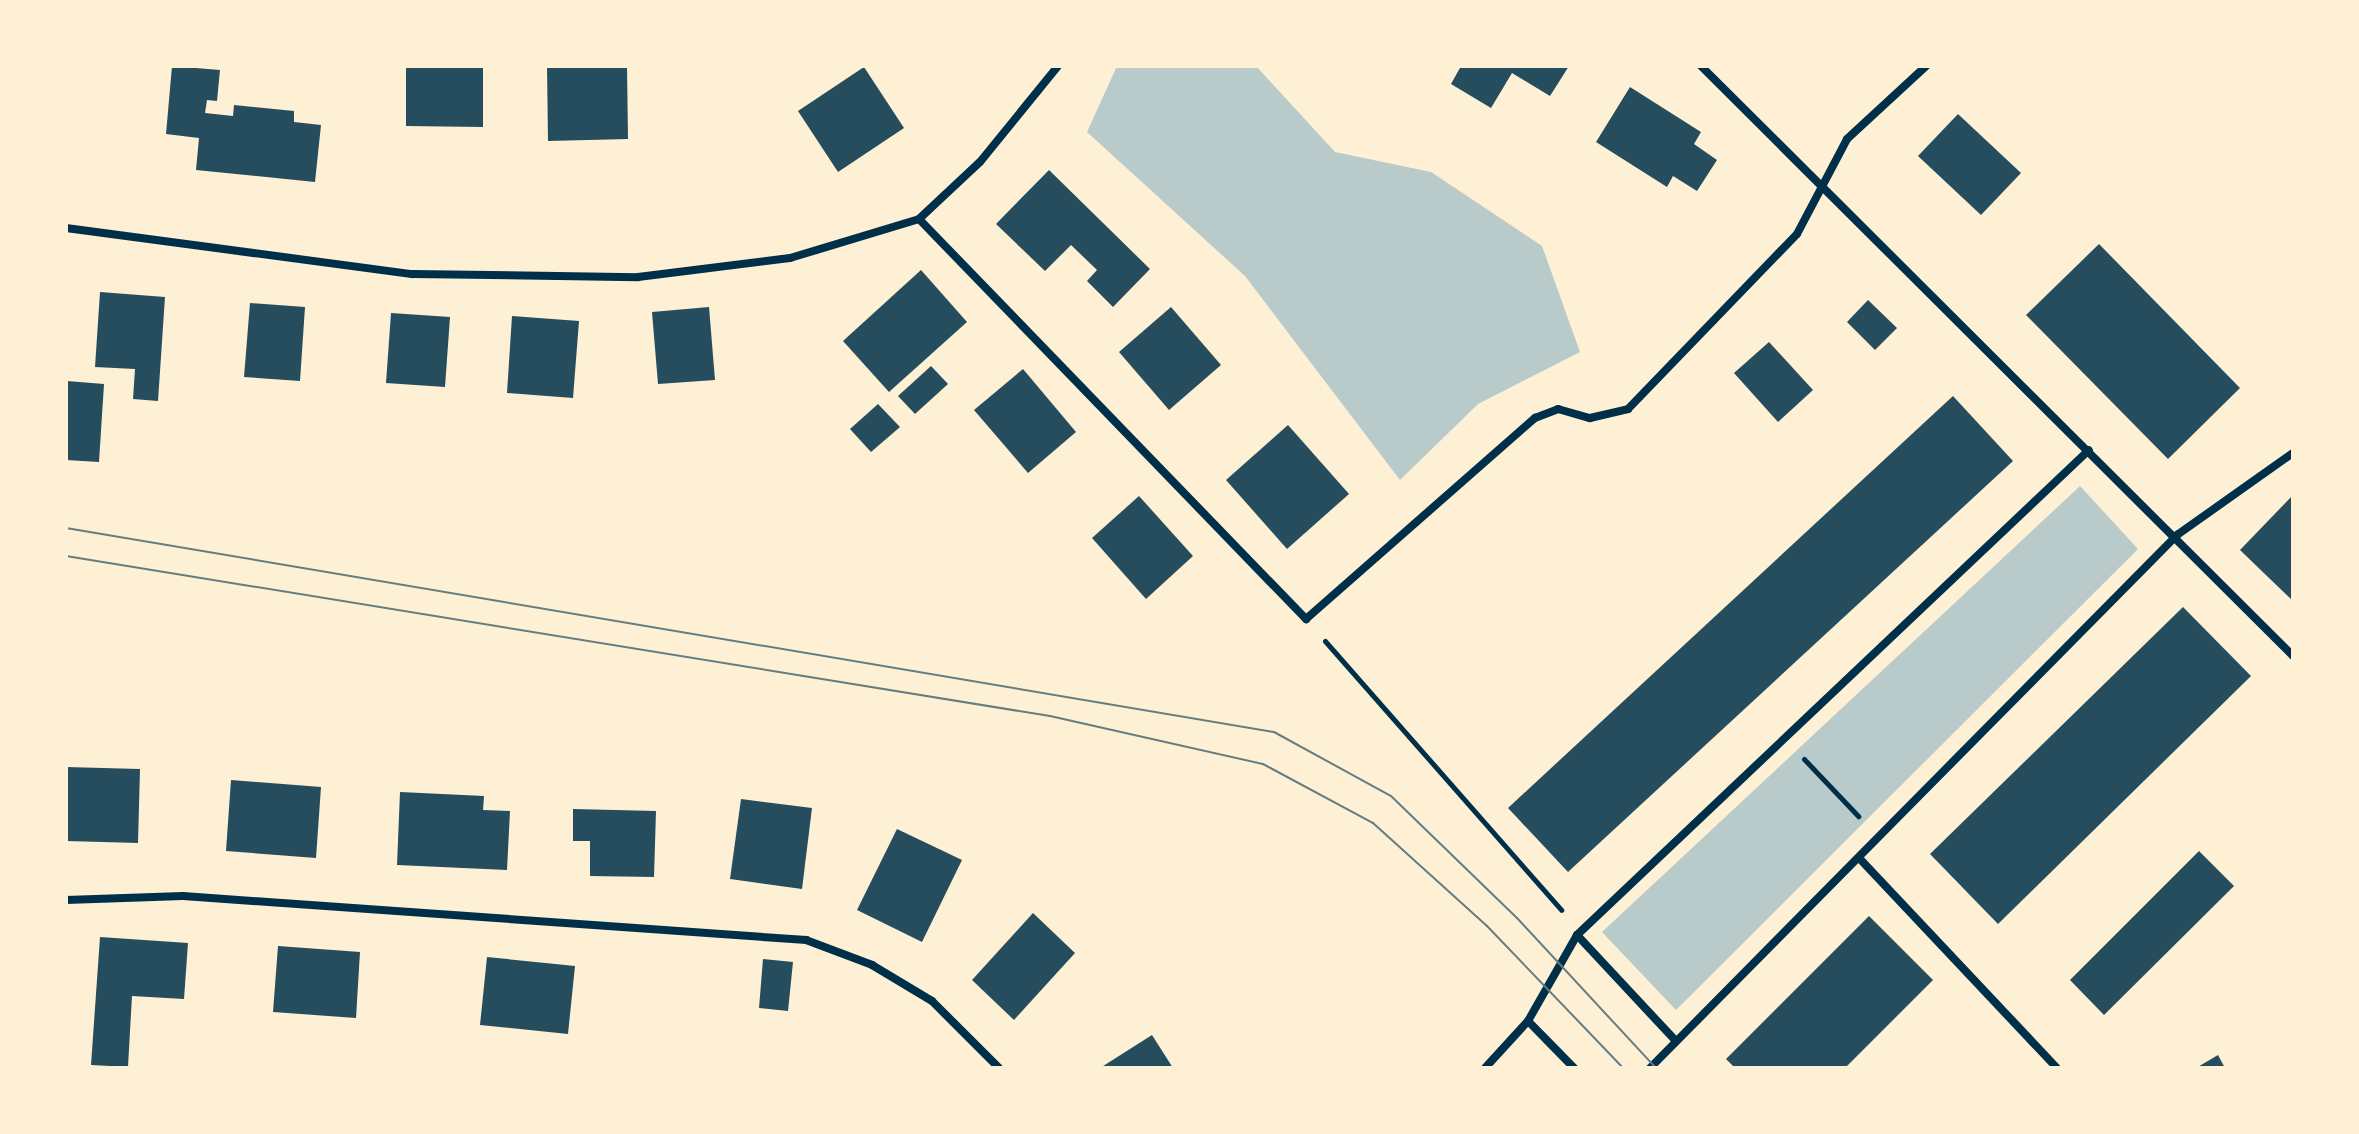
<!DOCTYPE html>
<style>
body{margin:0}
#map{position:relative;width:2359px;height:1134px;overflow:hidden;background:#fdf0d5;font-family:Manrope,sans-serif}
div>[style]{position:absolute}
.green>*{inset:0;background:#b9caca}
.building>*{inset:0;background:#264d5e}
.path>*{height:5px;margin:-2.5px;padding:0 2.5px;transform-origin:2.5px;border-radius:2.5px;background:#003049}
.minor>*{height:8px;margin:-4px;padding:0 4px;transform-origin:4px;border-radius:4px;background:#003049}
.tram>*{height:2px;margin:-1px;padding:0 1px;transform-origin:1px;border-radius:1px;background:#657d81}
span{translate:-50% -50%;white-space:nowrap;text-align:center;line-height:1.15;-webkit-text-stroke:6px #fdf0d5;paint-order:stroke}
.frame{position:absolute;inset:0;border:68px solid #fdf0d5;pointer-events:none}
</style>
<div id="map">
<div class="green">
<i style="clip-path:polygon(1117px 66px,1256px 66px,1335px 152px,1431px 172px,1542px 246px,1580px 352px,1478px 404px,1400px 480px,1245px 276px,1087px 132px)"></i>
<i style="clip-path:polygon(2080px 486px,2138px 549px,1676px 1010px,1602px 932px)"></i>
</div>
<div class="building">
<i style="clip-path:polygon(172px 66px,220px 70px,217px 101px,207px 100px,205px 113px,233px 116px,234px 105px,294px 111px,294px 122px,321px 125px,315px 182px,196px 170px,199px 138px,166px 134px)"></i>
<i style="clip-path:polygon(406px 66px,483px 66px,483px 127px,406px 126px)"></i>
<i style="clip-path:polygon(547px 66px,627px 66px,628px 139px,548px 141px)"></i>
<i style="clip-path:polygon(1461px 66px,1569px 66px,1550px 96px,1512px 73px,1491px 108px,1451px 84px)"></i>
<i style="clip-path:polygon(864px 67px,904px 128px,838px 172px,798px 111px)"></i>
<i style="clip-path:polygon(1630px 87px,1701px 132px,1694px 144px,1717px 160px,1697px 191px,1673px 176px,1667px 187px,1596px 142px)"></i>
<i style="clip-path:polygon(1958px 114px,2021px 173px,1981px 215px,1918px 156px)"></i>
<i style="clip-path:polygon(1049px 170px,1150px 269px,1113px 307px,1087px 281px,1097px 270px,1071px 245px,1045px 271px,996px 224px)"></i>
<i style="clip-path:polygon(2099px 244px,2240px 388px,2168px 459px,2026px 315px)"></i>
<i style="clip-path:polygon(921px 270px,967px 322px,889px 392px,843px 341px)"></i>
<i style="clip-path:polygon(100px 292px,165px 297px,158px 401px,133px 399px,135px 369px,95px 367px)"></i>
<i style="clip-path:polygon(1868px 300px,1897px 328px,1875px 350px,1847px 322px)"></i>
<i style="clip-path:polygon(250px 303px,305px 307px,300px 381px,244px 377px)"></i>
<i style="clip-path:polygon(709px 307px,715px 380px,658px 384px,652px 312px)"></i>
<i style="clip-path:polygon(1171px 307px,1221px 365px,1169px 410px,1119px 352px)"></i>
<i style="clip-path:polygon(391px 313px,450px 317px,445px 387px,386px 383px)"></i>
<i style="clip-path:polygon(512px 316px,579px 321px,573px 398px,507px 393px)"></i>
<i style="clip-path:polygon(1769px 342px,1813px 390px,1778px 422px,1734px 373px)"></i>
<i style="clip-path:polygon(931px 366px,948px 384px,915px 414px,898px 396px)"></i>
<i style="clip-path:polygon(1023px 369px,1076px 432px,1028px 473px,974px 410px)"></i>
<i style="clip-path:polygon(67px 381px,104px 384px,99px 462px,66px 460px)"></i>
<i style="clip-path:polygon(1953px 396px,2013px 461px,1568px 872px,1508px 808px)"></i>
<i style="clip-path:polygon(878px 404px,900px 427px,871px 452px,850px 429px)"></i>
<i style="clip-path:polygon(1288px 425px,1349px 494px,1287px 549px,1226px 480px)"></i>
<i style="clip-path:polygon(2293px 495px,2293px 601px,2240px 550px)"></i>
<i style="clip-path:polygon(1139px 496px,1193px 556px,1146px 599px,1092px 538px)"></i>
<i style="clip-path:polygon(2183px 607px,2251px 676px,1998px 924px,1930px 854px)"></i>
<i style="clip-path:polygon(66px 767px,140px 769px,138px 843px,66px 841px)"></i>
<i style="clip-path:polygon(231px 780px,321px 787px,316px 858px,226px 851px)"></i>
<i style="clip-path:polygon(400px 792px,484px 796px,483px 810px,510px 811px,507px 870px,397px 865px)"></i>
<i style="clip-path:polygon(741px 799px,812px 808px,802px 889px,730px 879px)"></i>
<i style="clip-path:polygon(573px 809px,656px 811px,654px 877px,590px 876px,590px 841px,573px 841px)"></i>
<i style="clip-path:polygon(897px 829px,962px 860px,922px 942px,857px 910px)"></i>
<i style="clip-path:polygon(2199px 851px,2234px 886px,2104px 1015px,2070px 980px)"></i>
<i style="clip-path:polygon(1033px 913px,1075px 953px,1014px 1020px,972px 980px)"></i>
<i style="clip-path:polygon(1869px 916px,1933px 980px,1845px 1068px,1735px 1068px,1726px 1059px)"></i>
<i style="clip-path:polygon(100px 937px,188px 943px,184px 999px,132px 996px,128px 1067px,91px 1065px)"></i>
<i style="clip-path:polygon(278px 946px,360px 952px,356px 1018px,273px 1012px)"></i>
<i style="clip-path:polygon(487px 957px,575px 966px,568px 1034px,480px 1025px)"></i>
<i style="clip-path:polygon(763px 959px,793px 962px,788px 1011px,759px 1008px)"></i>
<i style="clip-path:polygon(1152px 1035px,1173px 1068px,1100px 1068px)"></i>
<i style="clip-path:polygon(2218px 1055px,2225px 1068px,2196px 1068px)"></i>
</div>
<div class="path">
<i style="left:1325px;top:641px;width:358px;rotate:48.7deg"></i>
<i style="left:1804px;top:759px;width:79px;rotate:46.5deg"></i>
</div>
<div class="minor">
<i style="left:1701px;top:66px;width:836px;rotate:44.9deg"></i>
<i style="left:919px;top:219px;width:557px;rotate:45.95deg"></i>
<i style="left:1306px;top:619px;width:305px;rotate:-41.3deg"></i>
<i style="left:1535px;top:418px;width:25px;rotate:-21deg"></i>
<i style="left:1558px;top:409px;width:33px;rotate:16deg"></i>
<i style="left:1590px;top:418px;width:39px;rotate:-13deg"></i>
<i style="left:1628px;top:409px;width:243px;rotate:-46deg"></i>
<i style="left:1797px;top:234px;width:107px;rotate:-62.2deg"></i>
<i style="left:1847px;top:139px;width:108px;rotate:-42.7deg"></i>
<i style="left:66px;top:228px;width:349px;rotate:7.6deg"></i>
<i style="left:412px;top:274px;width:226px;rotate:0.8deg"></i>
<i style="left:638px;top:277px;width:153px;rotate:-7.1deg"></i>
<i style="left:790px;top:258px;width:135px;rotate:-16.8deg"></i>
<i style="left:919px;top:219px;width:83px;rotate:-43.1deg"></i>
<i style="left:980px;top:162px;width:124px;rotate:-50.9deg"></i>
<i style="left:1860px;top:859px;width:287px;rotate:46.7deg"></i>
<i style="left:66px;top:900px;width:117px;rotate:-2deg"></i>
<i style="left:183px;top:896px;width:625px;rotate:4.04deg"></i>
<i style="left:806px;top:940px;width:71px;rotate:20.7deg"></i>
<i style="left:872px;top:965px;width:70px;rotate:31deg"></i>
<i style="left:932px;top:1001px;width:95px;rotate:45deg"></i>
<i style="left:1577px;top:935px;width:142px;rotate:47deg"></i>
<i style="left:1528px;top:1021px;width:66px;rotate:45.6deg"></i>
<i style="left:1485px;top:1068px;width:64px;rotate:-47.5deg"></i>
<i style="left:1528px;top:1021px;width:99px;rotate:-60.3deg"></i>
<i style="left:1577px;top:935px;width:705px;rotate:-43.45deg"></i>
<i style="left:1650px;top:1068px;width:750px;rotate:-45.32deg"></i>
<i style="left:2177px;top:535px;width:142px;rotate:-35.3deg"></i>
</div>
<div class="tram">
<i style="left:66px;top:528px;width:1225px;rotate:9.59deg"></i>
<i style="left:1274px;top:732px;width:133px;rotate:28.7deg"></i>
<i style="left:1391px;top:796px;width:175px;rotate:44.1deg"></i>
<i style="left:1517px;top:918px;width:205px;rotate:47.2deg"></i>
<i style="left:66px;top:556px;width:997px;rotate:9.24deg"></i>
<i style="left:1050px;top:716px;width:218px;rotate:12.7deg"></i>
<i style="left:1263px;top:764px;width:125px;rotate:28.2deg"></i>
<i style="left:1373px;top:823px;width:154px;rotate:42.1deg"></i>
<i style="left:1487px;top:926px;width:197px;rotate:46.2deg"></i>
</div>
<div class="frame"></div>
</div>
